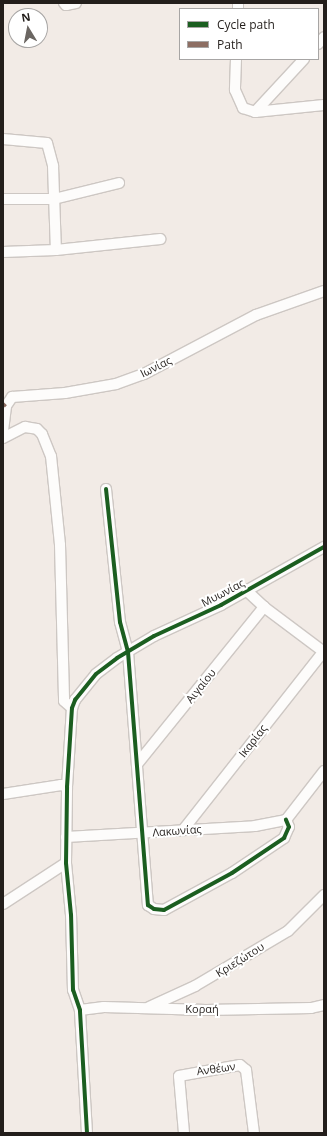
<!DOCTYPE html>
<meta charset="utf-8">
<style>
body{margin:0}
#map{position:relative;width:327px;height:1136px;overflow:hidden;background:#f2ebe6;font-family:"Open Sans",sans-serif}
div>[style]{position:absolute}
.roads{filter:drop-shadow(1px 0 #cdc7c3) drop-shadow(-1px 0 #cdc7c3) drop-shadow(0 1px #cdc7c3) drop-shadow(0 -1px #cdc7c3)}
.minor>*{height:10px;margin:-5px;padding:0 5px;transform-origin:5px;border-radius:5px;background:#fdfcfb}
.quiet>*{height:3px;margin-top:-1.5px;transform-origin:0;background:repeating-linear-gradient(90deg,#8d6e63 0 6px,transparent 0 9px)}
.cycleway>*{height:4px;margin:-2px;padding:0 2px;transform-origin:2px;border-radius:2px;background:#1b5e20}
span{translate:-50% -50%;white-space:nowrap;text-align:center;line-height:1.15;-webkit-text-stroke:4px #fff;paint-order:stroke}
.street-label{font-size:11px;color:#231e1b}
.frame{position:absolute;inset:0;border:4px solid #231e1b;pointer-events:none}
.legend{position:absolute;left:179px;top:8px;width:140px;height:52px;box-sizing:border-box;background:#fff;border:1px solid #a7a5a4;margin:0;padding:5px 7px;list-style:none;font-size:12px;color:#231e1b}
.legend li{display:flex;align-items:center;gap:8px;height:20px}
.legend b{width:20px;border:1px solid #a7a5a4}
.north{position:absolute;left:8px;top:8px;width:40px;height:40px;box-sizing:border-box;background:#fff;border:1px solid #a7a5a4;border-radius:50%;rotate:350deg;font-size:11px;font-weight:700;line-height:16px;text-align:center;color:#231e1b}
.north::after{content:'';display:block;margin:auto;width:14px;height:18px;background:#6b6662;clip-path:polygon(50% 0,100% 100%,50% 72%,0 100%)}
</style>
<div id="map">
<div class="roads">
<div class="minor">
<i style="left:64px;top:3px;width:3px;rotate:45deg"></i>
<i style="left:66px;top:5px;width:10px;rotate:-11deg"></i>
<i style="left:238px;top:9px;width:6px;rotate:-90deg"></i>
<i style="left:318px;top:44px;width:9px;rotate:-49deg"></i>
<i style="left:236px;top:59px;width:31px;rotate:92deg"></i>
<i style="left:235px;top:90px;width:20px;rotate:66deg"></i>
<i style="left:243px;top:108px;width:13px;rotate:18deg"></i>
<i style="left:255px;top:112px;width:69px;rotate:-5.8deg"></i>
<i style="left:255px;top:112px;width:72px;rotate:-47.2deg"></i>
<i style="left:3px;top:139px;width:44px;rotate:5.2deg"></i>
<i style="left:47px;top:143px;width:24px;rotate:75deg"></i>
<i style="left:53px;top:166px;width:84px;rotate:88deg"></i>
<i style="left:3px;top:199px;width:51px"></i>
<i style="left:54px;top:199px;width:67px;rotate:-13.8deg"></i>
<i style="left:3px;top:252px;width:53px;rotate:-2.2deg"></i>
<i style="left:56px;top:250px;width:105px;rotate:-6deg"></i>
<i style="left:3px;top:431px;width:25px;rotate:-83deg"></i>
<i style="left:6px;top:406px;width:11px;rotate:-56deg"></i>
<i style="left:12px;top:397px;width:53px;rotate:-4.3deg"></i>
<i style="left:65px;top:393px;width:52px;rotate:-10deg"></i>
<i style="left:116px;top:384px;width:30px;rotate:-20deg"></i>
<i style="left:144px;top:374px;width:127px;rotate:-27.8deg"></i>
<i style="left:256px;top:315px;width:72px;rotate:-19.4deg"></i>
<i style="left:3px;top:438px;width:25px;rotate:-27deg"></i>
<i style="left:25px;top:427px;width:12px;rotate:9deg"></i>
<i style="left:37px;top:429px;width:7px;rotate:45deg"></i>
<i style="left:42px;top:434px;width:24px;rotate:68deg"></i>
<i style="left:51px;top:456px;width:89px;rotate:84.2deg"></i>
<i style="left:60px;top:545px;width:156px;rotate:88.5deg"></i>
<i style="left:64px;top:701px;width:11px;rotate:41deg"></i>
<i style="left:106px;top:489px;width:134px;rotate:84deg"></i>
<i style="left:120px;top:622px;width:31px;rotate:75deg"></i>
<i style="left:128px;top:652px;width:254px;rotate:85.5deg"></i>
<i style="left:148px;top:905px;width:7px;rotate:34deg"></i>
<i style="left:154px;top:909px;width:10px;rotate:6deg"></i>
<i style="left:164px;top:910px;width:77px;rotate:-28.6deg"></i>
<i style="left:232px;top:873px;width:63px;rotate:-33.9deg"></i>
<i style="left:284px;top:838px;width:12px;rotate:-66deg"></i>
<i style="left:289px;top:827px;width:8px;rotate:-113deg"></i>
<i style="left:247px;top:591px;width:23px;rotate:43deg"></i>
<i style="left:264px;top:607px;width:75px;rotate:36.9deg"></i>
<i style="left:138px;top:763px;width:201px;rotate:-51.1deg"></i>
<i style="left:3px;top:794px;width:59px;rotate:-8.8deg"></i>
<i style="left:61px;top:785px;width:6px;rotate:18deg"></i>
<i style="left:286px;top:820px;width:62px;rotate:-52.2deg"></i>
<i style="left:183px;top:830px;width:228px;rotate:-51.8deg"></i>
<i style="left:66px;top:837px;width:189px;rotate:-3.3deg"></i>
<i style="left:255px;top:826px;width:32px;rotate:-11deg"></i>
<i style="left:3px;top:904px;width:75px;rotate:-33.1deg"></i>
<i style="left:149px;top:1007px;width:51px;rotate:-24.5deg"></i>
<i style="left:195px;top:986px;width:108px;rotate:-30.6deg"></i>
<i style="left:288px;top:931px;width:51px;rotate:-45deg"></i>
<i style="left:80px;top:1010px;width:24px;rotate:-7deg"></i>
<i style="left:104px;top:1007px;width:102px;rotate:1.7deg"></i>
<i style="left:206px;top:1010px;width:105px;rotate:-1.1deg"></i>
<i style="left:311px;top:1008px;width:13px;rotate:-13deg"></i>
<i style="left:87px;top:1133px;width:123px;rotate:-93.3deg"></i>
<i style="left:80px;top:1010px;width:21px;rotate:-109deg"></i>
<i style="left:73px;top:990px;width:75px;rotate:-91.5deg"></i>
<i style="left:71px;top:915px;width:52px;rotate:-95.5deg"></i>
<i style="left:66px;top:863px;width:76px;rotate:-89.2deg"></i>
<i style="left:67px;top:787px;width:79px;rotate:-86.4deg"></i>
<i style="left:72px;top:708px;width:9px;rotate:-69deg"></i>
<i style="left:75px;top:700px;width:33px;rotate:-51deg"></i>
<i style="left:96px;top:674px;width:26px;rotate:-37deg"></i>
<i style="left:117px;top:658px;width:43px;rotate:-30.7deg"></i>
<i style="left:154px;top:636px;width:74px;rotate:-24.8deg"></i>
<i style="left:221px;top:605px;width:118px;rotate:-29.4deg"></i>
<i style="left:184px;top:1133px;width:57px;rotate:-95deg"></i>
<i style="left:179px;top:1076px;width:62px;rotate:-10.2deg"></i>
<i style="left:240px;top:1065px;width:8px;rotate:40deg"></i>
<i style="left:246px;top:1070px;width:64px;rotate:82.8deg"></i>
</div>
</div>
<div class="quiet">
<i style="left:3px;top:403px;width:4px;rotate:45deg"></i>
</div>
<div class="cycleway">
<i style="left:106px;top:489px;width:134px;rotate:84deg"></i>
<i style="left:120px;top:622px;width:31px;rotate:75deg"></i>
<i style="left:128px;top:652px;width:254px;rotate:85.5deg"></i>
<i style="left:148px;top:905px;width:7px;rotate:34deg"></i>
<i style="left:154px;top:909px;width:10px;rotate:6deg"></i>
<i style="left:164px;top:910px;width:77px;rotate:-28.6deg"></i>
<i style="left:232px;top:873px;width:63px;rotate:-33.9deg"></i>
<i style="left:284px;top:838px;width:12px;rotate:-66deg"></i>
<i style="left:289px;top:827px;width:8px;rotate:-113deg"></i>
<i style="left:87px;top:1133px;width:123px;rotate:-93.3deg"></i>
<i style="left:80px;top:1010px;width:21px;rotate:-109deg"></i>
<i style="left:73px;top:990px;width:75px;rotate:-91.5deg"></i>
<i style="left:71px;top:915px;width:52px;rotate:-95.5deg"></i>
<i style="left:66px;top:863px;width:76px;rotate:-89.2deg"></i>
<i style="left:67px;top:787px;width:79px;rotate:-86.4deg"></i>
<i style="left:72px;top:708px;width:9px;rotate:-69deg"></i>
<i style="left:75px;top:700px;width:33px;rotate:-51deg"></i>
<i style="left:96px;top:674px;width:26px;rotate:-37deg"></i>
<i style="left:117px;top:658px;width:43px;rotate:-30.7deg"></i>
<i style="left:154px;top:636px;width:74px;rotate:-24.8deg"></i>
<i style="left:221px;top:605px;width:118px;rotate:-29.4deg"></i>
</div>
<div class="street-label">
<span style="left:156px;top:367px;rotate:-27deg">Ιωνίας</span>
<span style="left:223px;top:593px;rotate:-28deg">Μυωνίας</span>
<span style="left:201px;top:686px;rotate:-51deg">Αιγαίου</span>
<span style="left:253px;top:741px;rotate:-52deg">Ικαρίας</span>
<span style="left:177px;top:831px;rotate:-4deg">Λακωνίας</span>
<span style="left:240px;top:960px;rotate:-32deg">Κριεζώτου</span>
<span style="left:202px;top:1009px">Κοραή</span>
<span style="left:216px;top:1069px;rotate:-8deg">Ανθέων</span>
</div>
<div class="frame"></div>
<ul class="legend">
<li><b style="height:5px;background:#1b5e20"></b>Cycle path</li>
<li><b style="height:5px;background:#8d6e63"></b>Path</li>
</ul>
<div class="north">N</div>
</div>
